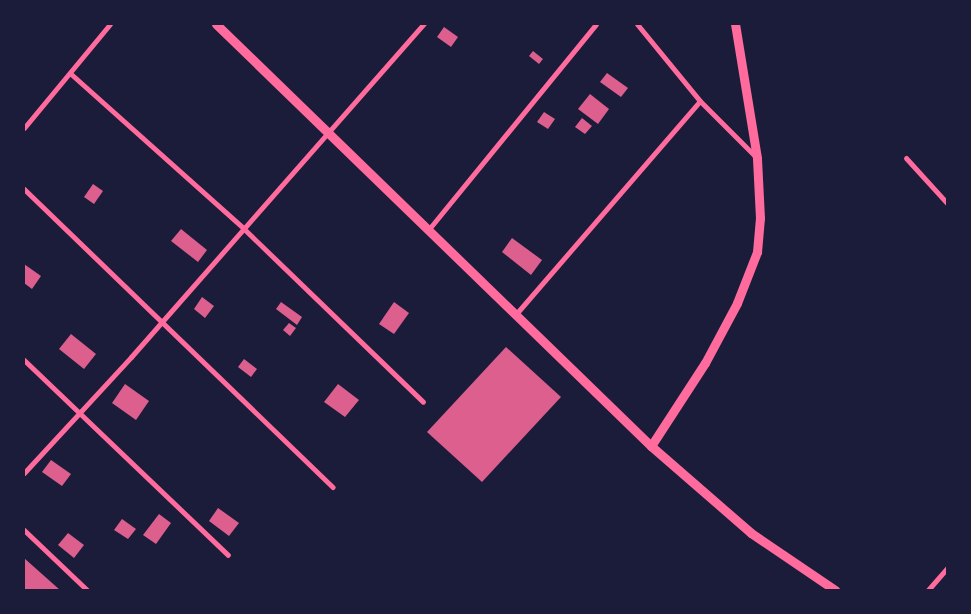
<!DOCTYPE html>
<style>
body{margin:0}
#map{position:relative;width:971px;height:614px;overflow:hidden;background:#1b1b3a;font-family:"DejaVu Sans",sans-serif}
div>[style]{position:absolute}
.building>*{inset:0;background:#dd5f8e}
.minor>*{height:5px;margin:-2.5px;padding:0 2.5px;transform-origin:2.5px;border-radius:2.5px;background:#ff6b9d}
.tertiary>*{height:9px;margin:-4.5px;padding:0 4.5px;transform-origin:4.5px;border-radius:4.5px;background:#ff6b9d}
span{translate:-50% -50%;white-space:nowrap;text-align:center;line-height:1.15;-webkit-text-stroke:5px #1b1b3a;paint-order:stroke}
.frame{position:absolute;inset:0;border:25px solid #1b1b3a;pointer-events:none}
</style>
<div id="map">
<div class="building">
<i style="clip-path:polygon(444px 27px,458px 37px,451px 47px,437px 37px)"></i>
<i style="clip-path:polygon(533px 51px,543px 59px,539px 64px,529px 56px)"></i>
<i style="clip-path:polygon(607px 73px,628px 88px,621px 97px,600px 82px)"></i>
<i style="clip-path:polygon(590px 94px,609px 109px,598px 124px,578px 109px)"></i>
<i style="clip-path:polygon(544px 112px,555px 119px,548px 129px,537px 122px)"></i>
<i style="clip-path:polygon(582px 118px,592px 126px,585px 134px,575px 127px)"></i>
<i style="clip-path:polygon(93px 184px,103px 191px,94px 204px,84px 197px)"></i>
<i style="clip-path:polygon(181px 229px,207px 250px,198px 262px,171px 241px)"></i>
<i style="clip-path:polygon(512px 238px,542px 260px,531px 275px,502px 252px)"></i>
<i style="clip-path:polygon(24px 264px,41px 276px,32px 289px,24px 283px)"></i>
<i style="clip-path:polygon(202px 297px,214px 306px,205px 318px,194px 309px)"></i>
<i style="clip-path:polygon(281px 302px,302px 317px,297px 325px,276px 309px)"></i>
<i style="clip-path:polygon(394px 302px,409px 313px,394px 334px,379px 324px)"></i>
<i style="clip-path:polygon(289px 323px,296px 328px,290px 336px,283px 330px)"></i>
<i style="clip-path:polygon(71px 334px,96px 354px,84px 369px,59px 349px)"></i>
<i style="clip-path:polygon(506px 347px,561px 397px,482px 482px,427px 432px)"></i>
<i style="clip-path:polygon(244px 359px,257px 369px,251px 377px,238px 367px)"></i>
<i style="clip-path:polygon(125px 384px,149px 401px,136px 420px,112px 403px)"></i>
<i style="clip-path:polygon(338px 384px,359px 400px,345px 417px,324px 402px)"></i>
<i style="clip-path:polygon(51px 460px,71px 474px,62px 486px,42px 472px)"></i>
<i style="clip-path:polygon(218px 508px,239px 523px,229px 536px,209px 521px)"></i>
<i style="clip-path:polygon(159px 514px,171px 523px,156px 544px,143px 535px)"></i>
<i style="clip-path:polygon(122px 519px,136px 529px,128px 539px,114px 530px)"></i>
<i style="clip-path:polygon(68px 533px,84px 545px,74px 558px,58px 545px)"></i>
<i style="clip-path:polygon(24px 558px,60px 590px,24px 590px)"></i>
</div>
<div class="minor">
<i style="left:637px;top:24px;width:99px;rotate:50.7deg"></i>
<i style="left:700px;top:101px;width:81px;rotate:45deg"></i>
<i style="left:71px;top:74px;width:231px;rotate:41.8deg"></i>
<i style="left:243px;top:228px;width:250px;rotate:44deg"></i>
<i style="left:24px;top:128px;width:135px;rotate:-50.4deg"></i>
<i style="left:906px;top:158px;width:61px;rotate:47.7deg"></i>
<i style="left:24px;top:189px;width:429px;rotate:44deg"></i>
<i style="left:429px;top:229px;width:264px;rotate:-50.8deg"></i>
<i style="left:516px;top:314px;width:281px;rotate:-49.2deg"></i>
<i style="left:24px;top:360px;width:282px;rotate:43.7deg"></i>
<i style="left:24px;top:473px;width:158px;rotate:-47.3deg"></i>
<i style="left:131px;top:357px;width:444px;rotate:-48.7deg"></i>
<i style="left:24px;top:530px;width:87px;rotate:43.6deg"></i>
<i style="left:928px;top:590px;width:29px;rotate:-49deg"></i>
</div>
<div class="tertiary">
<i style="left:216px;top:24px;width:606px;rotate:44.13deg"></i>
<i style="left:651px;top:446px;width:133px;rotate:41deg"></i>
<i style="left:751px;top:533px;width:102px;rotate:34.2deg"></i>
<i style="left:651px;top:446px;width:99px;rotate:-57deg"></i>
<i style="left:705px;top:363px;width:68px;rotate:-61.9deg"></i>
<i style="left:737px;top:303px;width:55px;rotate:-68.6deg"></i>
<i style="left:757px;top:252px;width:34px;rotate:-85deg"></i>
<i style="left:760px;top:218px;width:60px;rotate:-92.9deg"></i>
<i style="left:757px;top:158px;width:136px;rotate:-99.3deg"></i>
</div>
<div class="frame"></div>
</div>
